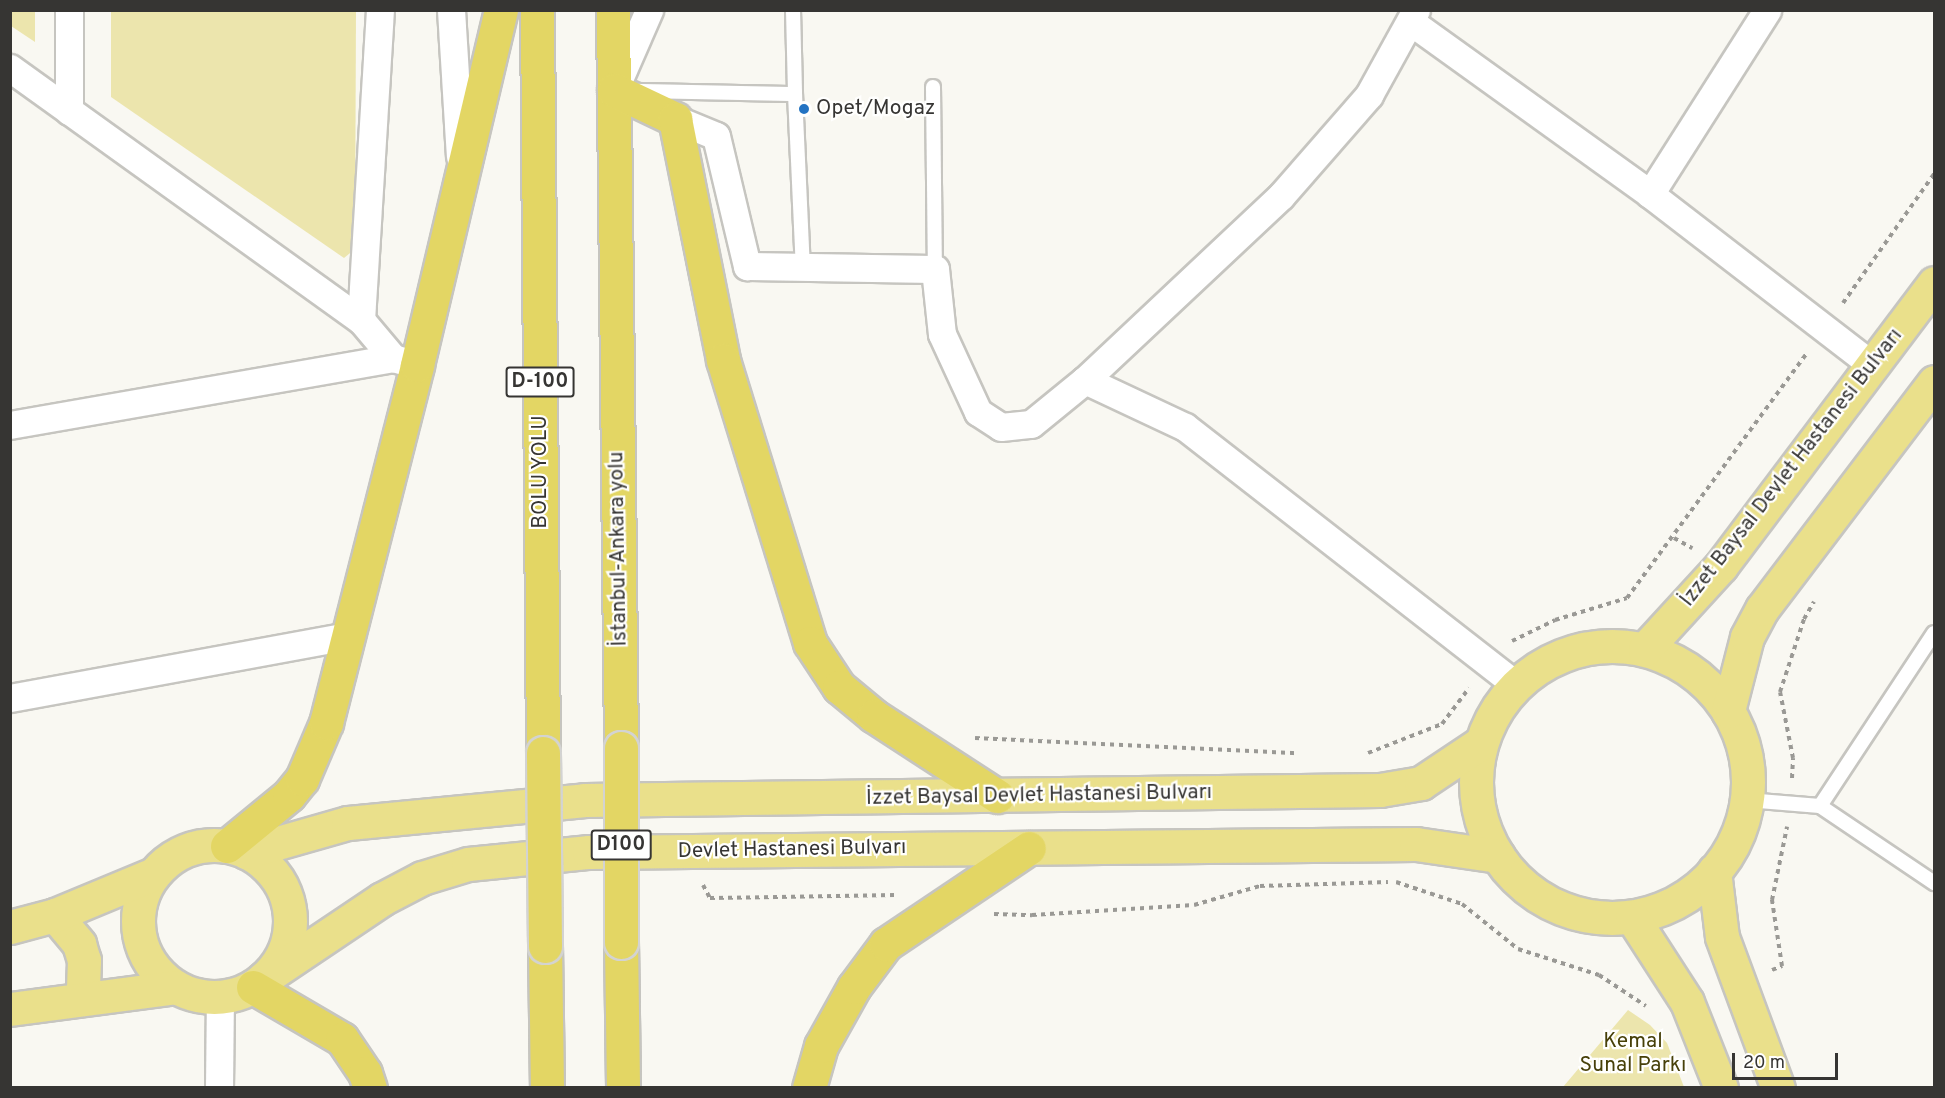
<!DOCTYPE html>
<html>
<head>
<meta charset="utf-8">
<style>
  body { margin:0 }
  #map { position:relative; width:1945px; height:1098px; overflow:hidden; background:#f9f8f2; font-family:Overpass,sans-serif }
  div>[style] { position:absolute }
  .green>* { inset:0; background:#ece5ad }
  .path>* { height:4px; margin-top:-2px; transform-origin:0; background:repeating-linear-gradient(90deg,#9a9995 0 4.5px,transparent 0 9px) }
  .roads { filter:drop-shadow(2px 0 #c6c5c0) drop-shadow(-2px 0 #c6c5c0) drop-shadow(0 2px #c6c5c0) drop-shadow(0 -2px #c6c5c0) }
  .service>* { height:14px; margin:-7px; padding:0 7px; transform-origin:7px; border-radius:7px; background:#fff }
  .minor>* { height:27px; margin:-13.5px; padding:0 13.5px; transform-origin:13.5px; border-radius:13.5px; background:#fff }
  .primary>* { height:33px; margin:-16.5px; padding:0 16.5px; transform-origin:16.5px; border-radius:16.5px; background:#eae08b }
  .primary>.ring { margin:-16.5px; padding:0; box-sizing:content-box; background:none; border:33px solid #eae08b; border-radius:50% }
  .trunk>* { height:33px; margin:-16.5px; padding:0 16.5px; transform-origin:16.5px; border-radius:16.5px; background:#e3d664 }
  .bridges { filter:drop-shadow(2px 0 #d3d3d2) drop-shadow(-2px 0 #d3d3d2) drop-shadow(0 2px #d3d3d2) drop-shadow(0 -2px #d3d3d2) }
  .trunk-bridge>* { height:33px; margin:-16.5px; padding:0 16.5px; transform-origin:16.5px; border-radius:16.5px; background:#e3d664 }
  .dots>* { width:16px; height:16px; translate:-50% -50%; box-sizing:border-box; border:3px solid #fffffe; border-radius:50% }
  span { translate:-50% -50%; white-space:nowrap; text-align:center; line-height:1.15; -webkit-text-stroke:4.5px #fffffe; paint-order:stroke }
  .shield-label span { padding:2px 4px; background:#fffffe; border:2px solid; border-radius:4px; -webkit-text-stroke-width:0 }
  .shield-label { font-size:20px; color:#363533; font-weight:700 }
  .poi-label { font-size:21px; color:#363533 }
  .left { translate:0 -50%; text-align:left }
  .street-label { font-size:21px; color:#363533 }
  .park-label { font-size:21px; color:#474009 }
  .frame { position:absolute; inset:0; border:12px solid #363533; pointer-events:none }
  .scale { position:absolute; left:1732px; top:1053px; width:106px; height:27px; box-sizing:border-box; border:3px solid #363533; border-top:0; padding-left:8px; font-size:18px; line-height:21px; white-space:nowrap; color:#363533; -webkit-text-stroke:4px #fffffe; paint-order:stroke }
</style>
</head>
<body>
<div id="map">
  <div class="green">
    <div style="clip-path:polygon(10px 11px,35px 11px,35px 42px,11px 26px)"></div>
    <div style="clip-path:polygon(111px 11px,356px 11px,355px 249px,344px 258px,111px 97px)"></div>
    <div style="clip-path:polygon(1628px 1010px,1650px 1025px,1667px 1043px,1684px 1087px,1563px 1087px)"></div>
  </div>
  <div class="path">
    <div style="left:1843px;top:303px;width:158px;rotate:-54.8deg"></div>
    <div style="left:1674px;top:538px;width:21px;rotate:29deg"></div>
    <div style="left:1512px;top:641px;width:48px;rotate:-26deg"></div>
    <div style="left:1555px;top:620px;width:75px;rotate:-17deg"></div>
    <div style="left:1627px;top:598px;width:304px;rotate:-53.7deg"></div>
    <div style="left:975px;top:738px;width:323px;rotate:2.7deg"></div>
    <div style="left:1368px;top:753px;width:79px;rotate:-21.4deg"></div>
    <div style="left:1442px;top:724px;width:45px;rotate:-53.1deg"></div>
    <div style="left:1792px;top:778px;width:20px;rotate:-87deg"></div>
    <div style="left:1793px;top:758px;width:67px;rotate:-101.1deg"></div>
    <div style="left:1780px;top:692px;width:77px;rotate:-71.8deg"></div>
    <div style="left:1804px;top:619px;width:20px;rotate:-60deg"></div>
    <div style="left:1396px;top:882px;width:70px;rotate:18.4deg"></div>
    <div style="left:1462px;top:904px;width:72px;rotate:38.8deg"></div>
    <div style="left:1518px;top:949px;width:85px;rotate:17.8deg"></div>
    <div style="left:1599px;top:975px;width:56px;rotate:33.4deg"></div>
    <div style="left:703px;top:885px;width:15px;rotate:62deg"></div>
    <div style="left:710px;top:898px;width:185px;rotate:-0.9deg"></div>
    <div style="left:994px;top:914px;width:38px;rotate:2deg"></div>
    <div style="left:1032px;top:915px;width:162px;rotate:-3.5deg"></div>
    <div style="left:1194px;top:905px;width:69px;rotate:-16.1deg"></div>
    <div style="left:1260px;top:886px;width:128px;rotate:-1.8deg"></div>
    <div style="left:1772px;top:970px;width:11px;rotate:-22deg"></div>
    <div style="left:1782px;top:966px;width:67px;rotate:-98.6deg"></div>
    <div style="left:1772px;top:900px;width:75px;rotate:-78.4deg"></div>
  </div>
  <div class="roads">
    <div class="service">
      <div style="left:793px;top:10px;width:84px;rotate:88.6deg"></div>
      <div style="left:933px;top:87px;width:182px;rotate:89.4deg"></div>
      <div style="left:637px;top:91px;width:158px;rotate:1.1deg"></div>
      <div style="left:795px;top:94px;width:174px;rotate:87.4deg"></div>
      <div style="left:1747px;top:800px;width:73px;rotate:4.7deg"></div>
      <div style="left:1820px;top:806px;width:138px;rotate:34deg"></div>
      <div style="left:1820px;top:806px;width:207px;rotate:-56.6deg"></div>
    </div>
    <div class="minor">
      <div style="left:69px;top:10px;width:101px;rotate:90deg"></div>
      <div style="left:451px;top:10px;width:146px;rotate:86.5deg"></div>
      <div style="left:1411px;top:22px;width:294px;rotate:35.7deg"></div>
      <div style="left:1650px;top:194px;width:280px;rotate:37.6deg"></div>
      <div style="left:10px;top:68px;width:432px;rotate:35.7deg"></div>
      <div style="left:361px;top:320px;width:50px;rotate:49.9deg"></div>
      <div style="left:393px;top:358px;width:25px;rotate:16deg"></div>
      <div style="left:616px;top:86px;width:83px;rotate:-66.5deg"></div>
      <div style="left:675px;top:119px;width:44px;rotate:22.5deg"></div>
      <div style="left:716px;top:136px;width:134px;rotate:76.6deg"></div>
      <div style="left:747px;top:266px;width:188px;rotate:0.9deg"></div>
      <div style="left:935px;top:269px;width:65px;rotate:83.9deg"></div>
      <div style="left:942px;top:334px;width:86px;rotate:65.2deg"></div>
      <div style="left:978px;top:412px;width:27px;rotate:33deg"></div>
      <div style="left:1001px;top:427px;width:30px;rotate:-6deg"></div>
      <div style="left:1031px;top:424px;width:70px;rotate:-39.2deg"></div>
      <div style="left:1085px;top:380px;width:269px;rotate:-43.2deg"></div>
      <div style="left:1281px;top:196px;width:134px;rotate:-48.9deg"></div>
      <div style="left:1369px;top:95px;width:97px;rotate:-61.1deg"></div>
      <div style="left:1650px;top:194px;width:218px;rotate:-57.5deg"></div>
      <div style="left:361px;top:320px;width:311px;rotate:-86.5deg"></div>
      <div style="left:1085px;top:380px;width:110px;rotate:25.2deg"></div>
      <div style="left:1185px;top:427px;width:420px;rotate:37.9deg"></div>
      <div style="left:10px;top:425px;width:389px;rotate:-9.9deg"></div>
      <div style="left:10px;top:698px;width:345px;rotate:-10.4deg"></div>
      <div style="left:219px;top:1088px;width:91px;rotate:-89.4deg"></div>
    </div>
    <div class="primary">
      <div class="ring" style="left:1476px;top:646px;width:239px;height:239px"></div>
      <div style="left:1645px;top:649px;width:113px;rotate:-47.5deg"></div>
      <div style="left:1721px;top:566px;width:354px;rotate:-53deg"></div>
      <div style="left:1728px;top:711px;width:76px;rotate:-75.6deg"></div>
      <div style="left:1747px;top:637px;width:32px;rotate:-62deg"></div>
      <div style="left:1762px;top:609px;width:285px;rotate:-52.8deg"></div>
      <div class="ring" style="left:138px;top:845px;width:119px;height:119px"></div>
      <div style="left:246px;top:852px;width:106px;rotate:-15.9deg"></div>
      <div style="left:348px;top:823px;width:238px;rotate:-5.5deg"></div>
      <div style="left:585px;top:800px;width:795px;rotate:-0.72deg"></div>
      <div style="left:1380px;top:790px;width:42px;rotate:-9.7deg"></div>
      <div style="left:1421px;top:783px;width:72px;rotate:-33.7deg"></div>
      <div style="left:1714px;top:871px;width:66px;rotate:83.1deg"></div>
      <div style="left:1722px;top:937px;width:161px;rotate:69.7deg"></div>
      <div style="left:55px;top:915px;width:38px;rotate:50deg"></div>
      <div style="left:79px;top:944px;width:17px;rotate:73deg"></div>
      <div style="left:84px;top:960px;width:37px;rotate:92deg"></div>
      <div style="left:1632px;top:917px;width:101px;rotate:57.1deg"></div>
      <div style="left:1687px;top:1002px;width:92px;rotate:68.4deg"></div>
      <div style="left:10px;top:927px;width:47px;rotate:-14.9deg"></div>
      <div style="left:55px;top:915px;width:107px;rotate:-22.5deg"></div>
      <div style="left:263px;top:979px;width:143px;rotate:-33.9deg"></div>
      <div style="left:382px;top:899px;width:45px;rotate:-27.7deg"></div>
      <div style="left:422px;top:878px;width:48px;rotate:-16.9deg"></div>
      <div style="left:468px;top:864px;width:122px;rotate:-5.7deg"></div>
      <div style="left:589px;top:852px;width:827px;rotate:-0.55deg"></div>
      <div style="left:1416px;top:844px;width:83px;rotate:8.3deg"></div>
      <div style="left:10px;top:1009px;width:167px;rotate:-7.5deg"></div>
    </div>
    <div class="trunk">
      <div style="left:537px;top:10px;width:743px;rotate:89.54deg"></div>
      <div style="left:613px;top:10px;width:738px;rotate:89.38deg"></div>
      <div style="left:614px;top:90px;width:68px;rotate:25.4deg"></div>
      <div style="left:675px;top:119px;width:246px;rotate:78.7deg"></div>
      <div style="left:723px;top:360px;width:296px;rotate:72.9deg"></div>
      <div style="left:810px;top:643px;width:53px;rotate:56.6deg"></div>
      <div style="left:839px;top:687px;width:45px;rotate:39.6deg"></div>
      <div style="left:874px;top:716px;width:147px;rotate:33deg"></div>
      <div style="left:227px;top:846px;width:80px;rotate:-39.4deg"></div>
      <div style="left:289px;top:795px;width:21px;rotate:-51deg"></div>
      <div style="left:302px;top:779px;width:61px;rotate:-66.8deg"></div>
      <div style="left:326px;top:723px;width:369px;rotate:-75.7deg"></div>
      <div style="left:417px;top:365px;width:365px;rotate:-76.7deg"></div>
      <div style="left:621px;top:942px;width:146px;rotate:89.2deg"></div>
      <div style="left:545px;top:946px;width:142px;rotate:89.2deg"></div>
      <div style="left:253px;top:987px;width:103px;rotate:30.3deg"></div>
      <div style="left:342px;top:1039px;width:41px;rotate:55.9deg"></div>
      <div style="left:365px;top:1073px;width:16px;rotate:72deg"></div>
      <div style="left:809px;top:1088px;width:44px;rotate:-74.1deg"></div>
      <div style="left:821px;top:1046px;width:68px;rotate:-60.8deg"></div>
      <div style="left:854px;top:987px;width:54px;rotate:-53.3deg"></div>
      <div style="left:886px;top:944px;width:172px;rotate:-33.9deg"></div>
    </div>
  </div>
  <div class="bridges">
    <div class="trunk-bridge">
      <div style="left:621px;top:748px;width:194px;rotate:90deg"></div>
      <div style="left:543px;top:753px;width:193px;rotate:89.4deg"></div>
    </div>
  </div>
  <div class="dots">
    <div style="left:804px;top:109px;background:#2373c2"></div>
  </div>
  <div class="shield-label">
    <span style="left:540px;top:382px">D-100</span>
    <span style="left:621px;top:845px">D100</span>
  </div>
  <div class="poi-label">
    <span class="left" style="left:816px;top:109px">Opet/Mogaz</span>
  </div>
  <div class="street-label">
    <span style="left:1792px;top:468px;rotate:-52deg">İzzet Baysal Devlet Hastanesi Bulvarı</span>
    <span style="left:541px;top:472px;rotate:-90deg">BOLU YOLU</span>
    <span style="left:619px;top:549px;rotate:-91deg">İstanbul-Ankara yolu</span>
    <span style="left:1039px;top:796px;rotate:-1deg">İzzet Baysal Devlet Hastanesi Bulvarı</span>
    <span style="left:792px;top:850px;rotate:-1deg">Devlet Hastanesi Bulvarı</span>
  </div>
  <div class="park-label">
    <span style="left:1633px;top:1054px">Kemal<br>Sunal Parkı</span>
  </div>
  <div class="frame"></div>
  <div class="scale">20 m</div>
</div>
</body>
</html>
